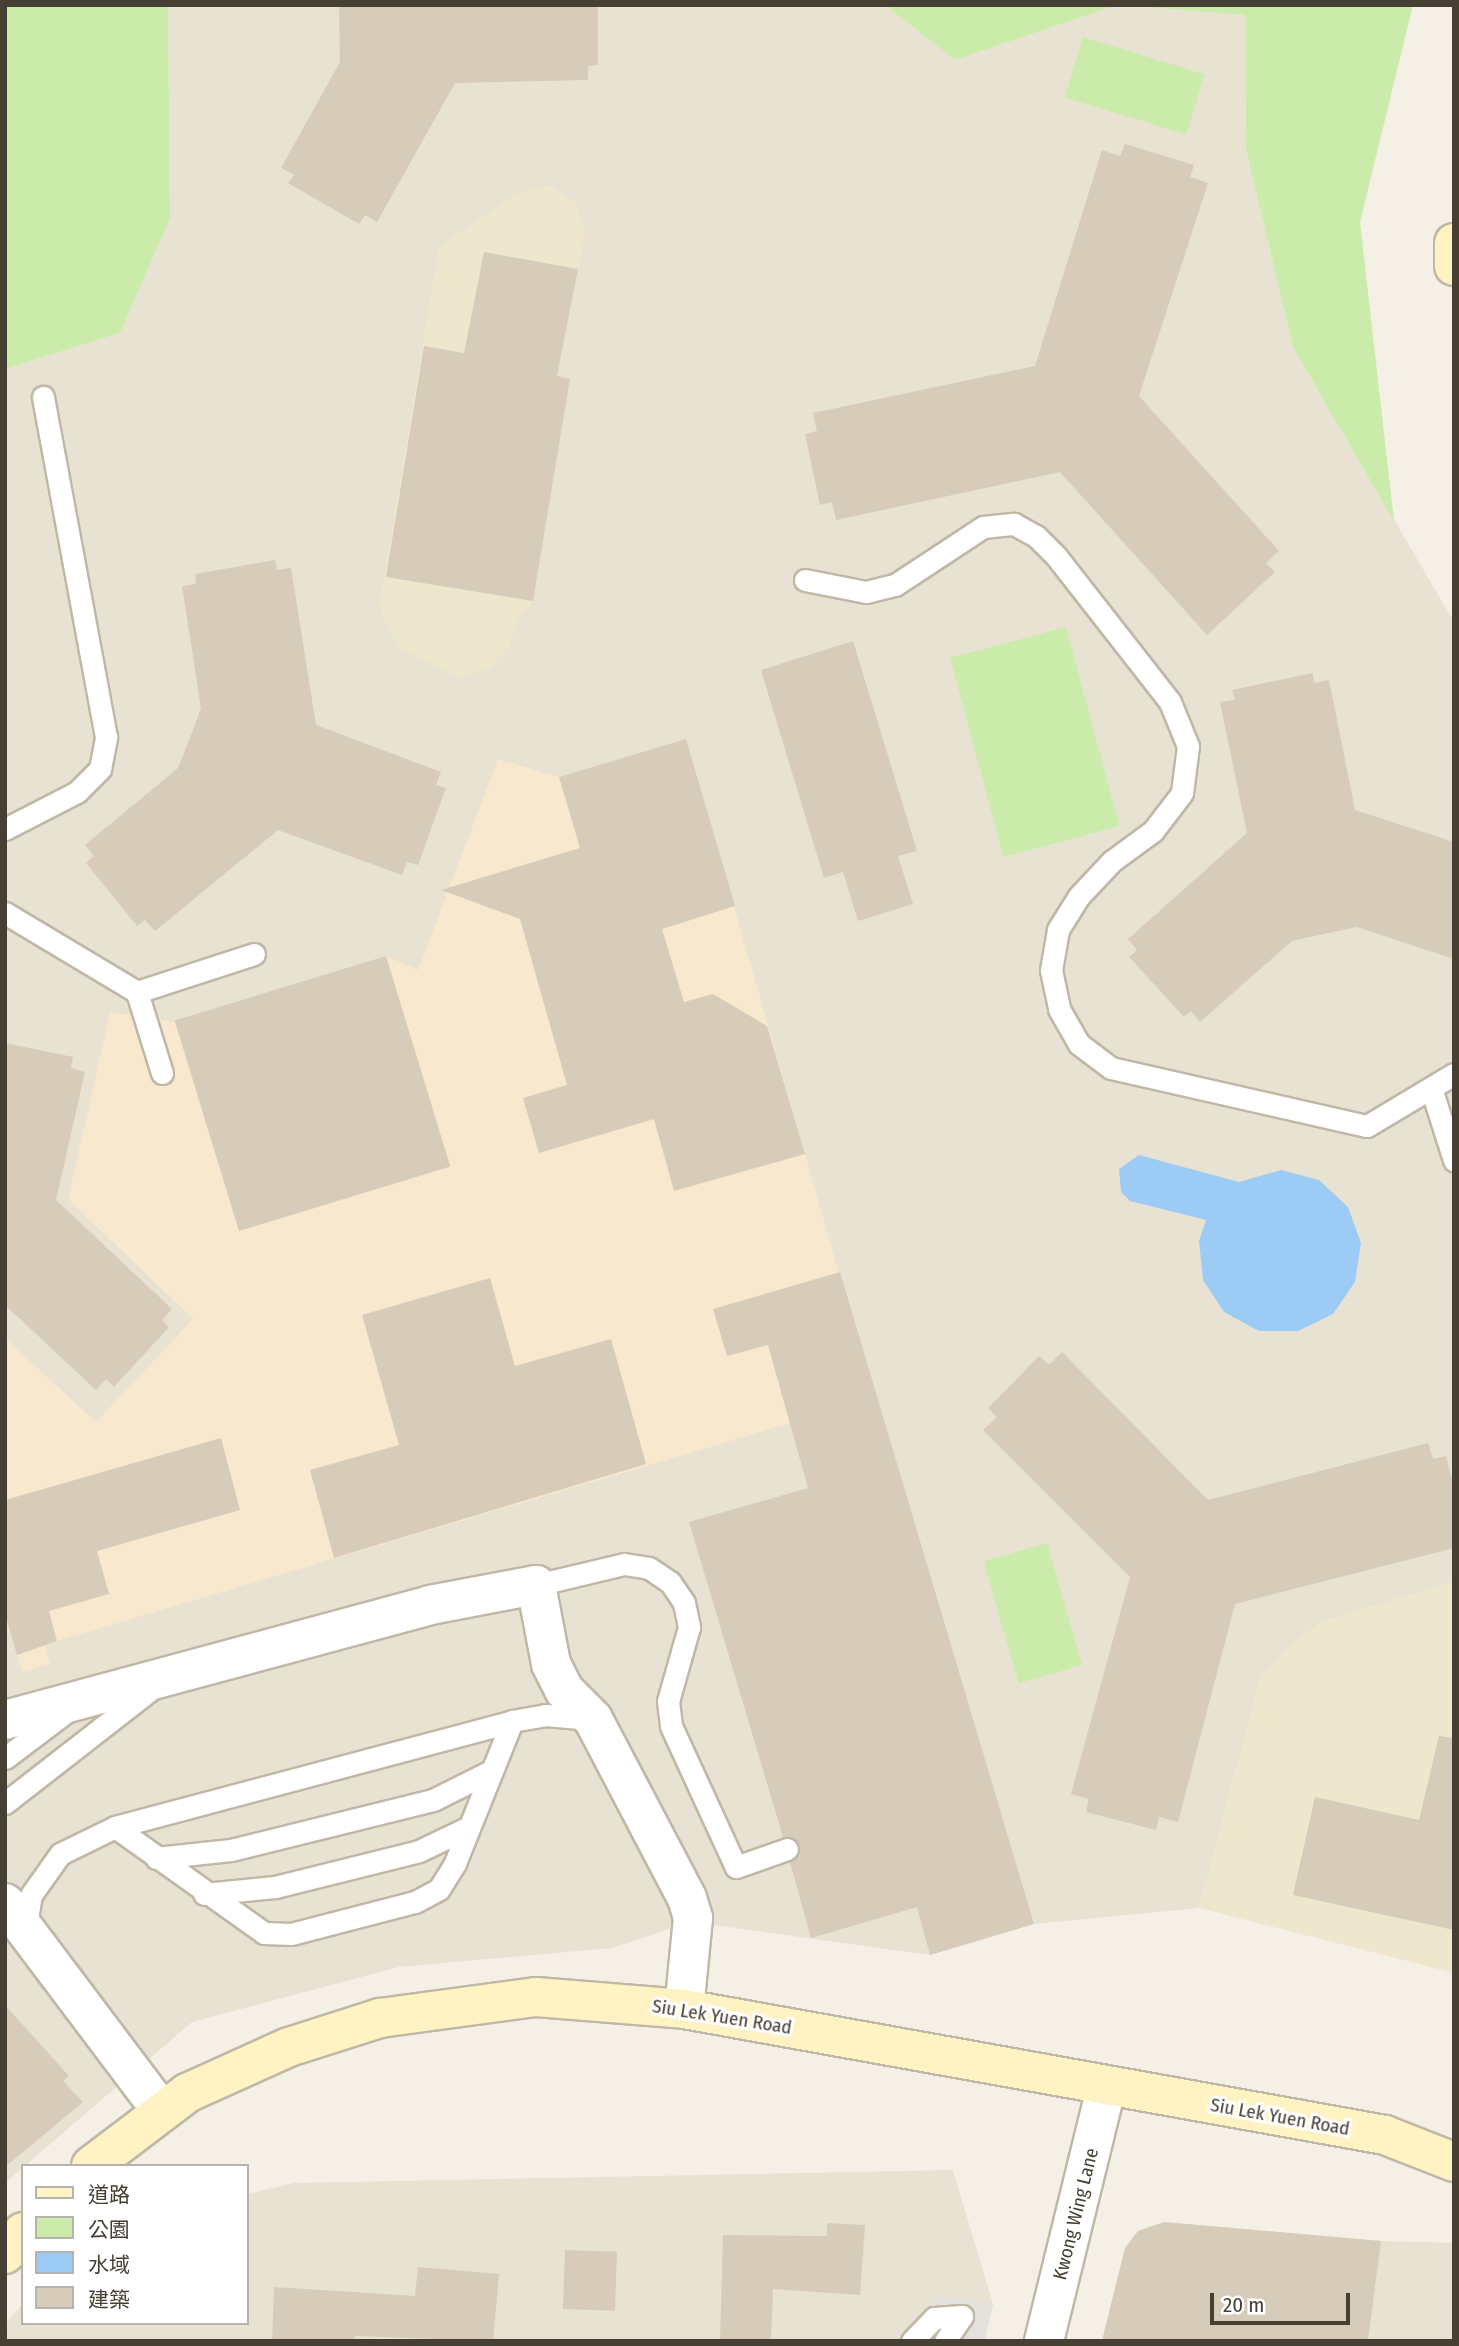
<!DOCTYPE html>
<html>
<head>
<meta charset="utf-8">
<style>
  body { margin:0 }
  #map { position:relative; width:1459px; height:2346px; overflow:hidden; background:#f4f0e5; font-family:"Fira Sans Condensed","Noto Sans TC",sans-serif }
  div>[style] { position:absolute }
  .residential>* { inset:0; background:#e8e2d2 }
  .commercial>* { inset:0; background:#f7e8ce }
  .education>* { inset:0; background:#eee6cd }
  .green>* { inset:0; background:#cbebaa; transform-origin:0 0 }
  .parking>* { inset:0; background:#e4e2dd }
  .water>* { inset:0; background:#9cccf5 }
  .building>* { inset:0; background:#d6ccb9; transform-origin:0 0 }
  .roads { filter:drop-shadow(2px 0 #c0b8a7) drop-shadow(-2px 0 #c0b8a7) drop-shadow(0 2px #c0b8a7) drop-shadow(0 -2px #c0b8a7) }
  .lane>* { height:21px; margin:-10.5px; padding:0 10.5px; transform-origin:10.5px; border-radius:10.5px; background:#fff }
  .street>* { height:38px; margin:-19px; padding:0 19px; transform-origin:19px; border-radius:19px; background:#fff }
  .secondary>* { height:38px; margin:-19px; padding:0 19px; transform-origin:19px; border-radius:19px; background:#fff3c3 }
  span { translate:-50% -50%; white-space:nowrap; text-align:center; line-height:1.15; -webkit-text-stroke:6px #fff; paint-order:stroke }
  .street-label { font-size:19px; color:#464034 }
  .frame { position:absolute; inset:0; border:7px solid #464034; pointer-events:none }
  .legend { position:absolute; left:21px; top:2164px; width:228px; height:161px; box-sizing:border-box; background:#fff; border:2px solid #b5b3ae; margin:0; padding:9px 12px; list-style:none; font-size:21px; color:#464034 }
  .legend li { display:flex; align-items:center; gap:14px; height:35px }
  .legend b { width:35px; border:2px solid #b5b3ae }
  .scale { position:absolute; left:1210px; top:2293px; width:140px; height:32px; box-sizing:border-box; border:4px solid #464034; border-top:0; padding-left:9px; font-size:21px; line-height:24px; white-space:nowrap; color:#464034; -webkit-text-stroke:5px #fff; paint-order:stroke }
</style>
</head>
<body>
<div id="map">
  <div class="residential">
    <div style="clip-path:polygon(168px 5px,885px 5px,955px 60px,1118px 5px,1245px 15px,1246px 150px,1293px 347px,1454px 622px,1454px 1582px,1323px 1621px,1287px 1648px,1260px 1680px,1199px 1908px,1034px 1924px,930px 1955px,691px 1922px,612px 1948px,399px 1967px,192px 2022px,5px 2183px,5px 369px,120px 333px,170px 217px)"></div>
    <div style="clip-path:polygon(953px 2170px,993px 2304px,985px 2341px,5px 2341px,5px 2325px,23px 2303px,23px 2323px,247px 2323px,247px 2194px,294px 2183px)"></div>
    <div style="clip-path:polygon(1164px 2222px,1381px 2241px,1454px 2243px,1454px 2341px,1102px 2341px,1125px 2248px,1138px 2231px)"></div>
  </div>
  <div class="commercial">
    <div style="clip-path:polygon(686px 739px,875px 1398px,57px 1641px,45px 1646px,50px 1664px,22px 1672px,10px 1630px,5px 1631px,5px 1338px,96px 1422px,193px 1319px,68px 1199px,110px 1012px,175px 1022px,386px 956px,418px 970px,498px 759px,559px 777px)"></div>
  </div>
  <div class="education">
    <div style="clip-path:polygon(549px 185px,576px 203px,585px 234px,557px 376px,570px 379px,533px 601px,517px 622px,510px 646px,490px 667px,462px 678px,402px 650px,386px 626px,380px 602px,439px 247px,516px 194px)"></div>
    <div style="clip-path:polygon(1454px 1582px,1454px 1973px,1199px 1908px,1260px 1680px,1287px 1648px,1323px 1621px)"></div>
  </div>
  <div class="green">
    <div style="clip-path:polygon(5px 5px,168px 5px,170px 218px,120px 333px,5px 369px)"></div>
    <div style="clip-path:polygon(885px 5px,1413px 5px,1360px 222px,1394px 521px,1293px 347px,1246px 150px,1245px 15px,1118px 5px,955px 60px)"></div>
    <div style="left:1083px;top:37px;width:127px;height:63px;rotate:17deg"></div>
    <div style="left:1066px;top:627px;width:206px;height:120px;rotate:75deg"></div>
    <div style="left:1047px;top:1543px;width:127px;height:66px;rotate:74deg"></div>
  </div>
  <div class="parking">
    <div style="clip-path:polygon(939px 2297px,993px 2304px,984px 2341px,905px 2341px)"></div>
  </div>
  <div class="water">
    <div style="clip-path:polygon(1139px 1155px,1239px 1182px,1281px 1170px,1319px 1180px,1348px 1207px,1361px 1243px,1355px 1282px,1333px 1314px,1298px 1331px,1259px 1331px,1224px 1312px,1203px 1280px,1199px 1241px,1206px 1220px,1130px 1201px,1121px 1192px,1119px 1169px)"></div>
  </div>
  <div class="building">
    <div style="clip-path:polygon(339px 5px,598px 5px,598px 65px,588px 66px,588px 80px,455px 83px,377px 222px,365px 215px,359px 224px,288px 183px,294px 175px,281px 168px,340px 62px)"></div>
    <div style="clip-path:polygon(1125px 144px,1194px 165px,1190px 177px,1208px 183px,1139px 396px,1279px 551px,1266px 563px,1275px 572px,1207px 635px,1060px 472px,836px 520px,832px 502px,820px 505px,805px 434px,817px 431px,813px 413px,1035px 366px,1102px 150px,1120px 156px)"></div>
    <div style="clip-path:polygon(484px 252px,578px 269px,557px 376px,570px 379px,533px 601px,386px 577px,424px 346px,464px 353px)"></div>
    <div style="clip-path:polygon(275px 560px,277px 570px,291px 568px,316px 725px,441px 772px,436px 785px,446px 788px,418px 865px,407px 862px,402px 875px,278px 830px,155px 931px,145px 920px,137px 926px,86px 863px,94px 856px,85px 845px,178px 768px,193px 730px,201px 708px,182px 586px,196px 584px,195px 574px)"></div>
    <div style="clip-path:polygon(853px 641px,917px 851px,898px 856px,913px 904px,858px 921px,843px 872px,824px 878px,761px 670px)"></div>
    <div style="clip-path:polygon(1313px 673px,1314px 683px,1329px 680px,1355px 810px,1454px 842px,1454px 959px,1357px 927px,1333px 932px,1292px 941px,1200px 1022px,1191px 1011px,1184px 1017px,1129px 957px,1137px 950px,1128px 939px,1247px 833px,1220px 702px,1235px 700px,1232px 690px)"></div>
    <div style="clip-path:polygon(686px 739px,735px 906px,662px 929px,684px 1002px,713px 994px,767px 1026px,805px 1154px,674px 1191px,654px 1119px,539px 1153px,523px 1098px,567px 1085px,520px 919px,441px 890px,580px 848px,559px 777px)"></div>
    <div style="left:386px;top:956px;width:220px;height:221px;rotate:73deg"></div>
    <div style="clip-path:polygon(5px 1043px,73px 1057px,71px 1068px,85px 1072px,56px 1200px,172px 1309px,162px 1320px,169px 1327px,114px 1387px,106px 1379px,96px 1390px,5px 1305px)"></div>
    <div style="clip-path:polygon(840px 1272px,1034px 1924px,930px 1955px,917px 1907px,811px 1938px,790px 1862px,797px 1857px,800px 1845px,795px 1839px,783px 1837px,689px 1522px,808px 1488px,768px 1345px,727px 1356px,713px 1309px)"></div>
    <div style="clip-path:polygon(490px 1278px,515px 1366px,611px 1339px,646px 1464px,334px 1558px,310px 1470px,399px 1445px,362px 1315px)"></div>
    <div style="clip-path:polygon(1062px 1352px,1208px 1500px,1428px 1443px,1433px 1459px,1446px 1456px,1454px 1488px,1454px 1548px,1235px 1604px,1178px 1822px,1159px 1817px,1156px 1830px,1086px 1812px,1089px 1799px,1071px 1794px,1130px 1577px,983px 1430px,997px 1417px,988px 1408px,1039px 1356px,1049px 1365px)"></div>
    <div style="clip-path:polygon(221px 1438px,240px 1510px,97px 1551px,109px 1594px,49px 1611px,57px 1641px,17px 1655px,5px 1614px,5px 1500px)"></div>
    <div style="clip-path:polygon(1439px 1736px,1454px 1738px,1454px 1930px,1293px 1895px,1315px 1797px,1419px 1820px)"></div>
    <div style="clip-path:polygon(5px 2005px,69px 2076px,63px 2081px,83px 2102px,5px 2167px)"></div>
    <div style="clip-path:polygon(1164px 2222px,1381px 2241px,1368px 2341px,1102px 2341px,1125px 2248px,1138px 2231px)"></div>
    <div style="clip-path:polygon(827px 2223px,865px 2225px,860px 2295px,773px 2289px,771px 2341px,720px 2341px,723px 2235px,827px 2236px)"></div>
    <div style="left:565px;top:2250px;width:52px;height:59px;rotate:2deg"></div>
    <div style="clip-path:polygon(418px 2267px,499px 2274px,493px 2341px,355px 2336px,355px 2341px,272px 2341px,274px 2287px,415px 2296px)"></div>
  </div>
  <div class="roads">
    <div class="lane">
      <div style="left:805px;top:580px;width:62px;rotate:11.1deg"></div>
      <div style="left:866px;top:592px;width:30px;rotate:-14deg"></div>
      <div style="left:895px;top:585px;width:105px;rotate:-33.4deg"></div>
      <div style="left:983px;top:527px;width:31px;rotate:-6deg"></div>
      <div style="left:1014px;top:524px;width:25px;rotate:29deg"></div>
      <div style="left:1036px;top:536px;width:28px;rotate:45deg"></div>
      <div style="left:1056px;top:556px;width:185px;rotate:52deg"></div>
      <div style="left:1170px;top:702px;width:48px;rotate:67.8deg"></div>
      <div style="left:1188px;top:746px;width:47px;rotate:97.3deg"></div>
      <div style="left:1182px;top:793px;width:48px;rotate:127.3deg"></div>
      <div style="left:1153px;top:831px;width:51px;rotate:143.8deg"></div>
      <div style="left:1112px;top:861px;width:48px;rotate:133.3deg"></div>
      <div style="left:1079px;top:896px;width:40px;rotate:122deg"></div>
      <div style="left:1058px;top:930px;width:41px;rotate:99.9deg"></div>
      <div style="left:1051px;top:970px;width:40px;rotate:78deg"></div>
      <div style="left:1059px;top:1009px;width:40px;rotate:60.3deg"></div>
      <div style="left:1079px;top:1044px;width:40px;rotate:37deg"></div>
      <div style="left:1111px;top:1068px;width:262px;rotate:12.8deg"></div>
      <div style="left:1367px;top:1126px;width:101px;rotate:-30.9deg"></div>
      <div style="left:5px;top:829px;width:81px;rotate:-27.2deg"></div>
      <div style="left:77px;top:792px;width:33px;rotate:-45deg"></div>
      <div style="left:100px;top:769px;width:33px;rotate:-79deg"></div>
      <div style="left:106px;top:737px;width:346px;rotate:-100.5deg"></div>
      <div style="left:5px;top:913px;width:154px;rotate:30.9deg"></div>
      <div style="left:162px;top:1073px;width:85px;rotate:-107.2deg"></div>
      <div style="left:137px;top:992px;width:123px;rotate:-18deg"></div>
      <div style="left:1431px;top:1088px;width:76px;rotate:72.3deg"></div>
      <div style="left:536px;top:1585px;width:90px;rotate:-13.4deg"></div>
      <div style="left:624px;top:1564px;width:25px;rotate:9deg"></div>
      <div style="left:649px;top:1568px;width:25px;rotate:34deg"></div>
      <div style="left:670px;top:1582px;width:25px;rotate:56deg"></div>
      <div style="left:684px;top:1603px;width:25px;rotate:78deg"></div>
      <div style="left:689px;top:1627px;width:77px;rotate:105.8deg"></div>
      <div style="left:668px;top:1701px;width:25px;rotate:83deg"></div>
      <div style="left:671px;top:1726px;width:155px;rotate:65.3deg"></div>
      <div style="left:736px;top:1867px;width:54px;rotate:-19.4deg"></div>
      <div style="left:5px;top:1758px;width:75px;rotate:-36.9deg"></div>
      <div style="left:5px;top:1803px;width:184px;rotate:-37.9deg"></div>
      <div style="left:115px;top:1827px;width:183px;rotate:35.4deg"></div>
      <div style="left:264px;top:1933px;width:27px;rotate:2deg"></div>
      <div style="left:291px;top:1934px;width:128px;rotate:-14.5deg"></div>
      <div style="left:415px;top:1902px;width:27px;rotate:-28deg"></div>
      <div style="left:439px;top:1889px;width:31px;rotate:-58deg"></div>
      <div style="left:455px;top:1863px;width:153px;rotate:-68.1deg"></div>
      <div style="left:156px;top:1858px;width:75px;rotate:-6.1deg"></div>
      <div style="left:231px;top:1850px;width:208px;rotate:-13.9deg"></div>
      <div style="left:433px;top:1800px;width:65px;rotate:-26.6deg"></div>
      <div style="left:204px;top:1894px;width:71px;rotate:-5.6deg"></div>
      <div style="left:275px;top:1887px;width:148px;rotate:-14deg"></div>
      <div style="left:419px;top:1851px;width:55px;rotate:-25.6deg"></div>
      <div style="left:25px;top:1932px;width:37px;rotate:-81deg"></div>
      <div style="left:31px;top:1895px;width:50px;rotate:-54.7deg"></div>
      <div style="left:60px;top:1854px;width:61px;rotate:-26.1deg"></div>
      <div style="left:115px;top:1827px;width:411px;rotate:-14.9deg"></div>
      <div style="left:512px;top:1721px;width:34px;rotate:-10deg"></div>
      <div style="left:545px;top:1715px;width:46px;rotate:5deg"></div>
      <div style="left:912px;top:2341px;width:32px;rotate:-46deg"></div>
      <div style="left:934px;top:2318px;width:28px;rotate:-4deg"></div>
      <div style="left:962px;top:2316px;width:30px;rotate:124deg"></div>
    </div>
    <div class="street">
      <div style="left:5px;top:1720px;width:440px;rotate:-15.1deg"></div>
      <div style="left:430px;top:1605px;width:108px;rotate:-10.7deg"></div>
      <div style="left:536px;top:1585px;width:80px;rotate:79.2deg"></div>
      <div style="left:551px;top:1664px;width:29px;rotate:63deg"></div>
      <div style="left:564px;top:1690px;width:41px;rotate:45deg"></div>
      <div style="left:593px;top:1719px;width:202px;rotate:62.3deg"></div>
      <div style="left:687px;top:1898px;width:21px;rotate:73deg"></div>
      <div style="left:693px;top:1918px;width:91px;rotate:95.6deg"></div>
      <div style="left:5px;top:1903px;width:259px;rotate:53deg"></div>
      <div style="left:1044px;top:2341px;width:260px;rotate:-76.2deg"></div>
    </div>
    <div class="secondary">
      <div style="left:1454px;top:243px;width:23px;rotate:90deg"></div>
      <div style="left:91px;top:2166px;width:121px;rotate:-37.2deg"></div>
      <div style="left:187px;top:2093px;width:112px;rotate:-24.3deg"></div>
      <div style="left:289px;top:2047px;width:96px;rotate:-17.7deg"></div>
      <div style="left:380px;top:2018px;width:157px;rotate:-7.7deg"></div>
      <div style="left:536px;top:1997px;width:148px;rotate:4.6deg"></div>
      <div style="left:684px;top:2009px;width:712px;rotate:10.19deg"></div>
      <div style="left:1385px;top:2135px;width:74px;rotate:21.4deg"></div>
      <div style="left:5px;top:2254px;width:28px;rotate:-51deg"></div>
    </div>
  </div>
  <div class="street-label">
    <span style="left:722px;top:2017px;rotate:9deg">Siu Lek Yuen Road</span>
    <span style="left:1280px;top:2117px;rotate:10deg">Siu Lek Yuen Road</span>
    <span style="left:1076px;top:2214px;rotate:-76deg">Kwong Wing Lane</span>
  </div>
  <div class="frame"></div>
  <ul class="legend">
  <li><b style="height:9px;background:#fff3c3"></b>道路</li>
  <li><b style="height:19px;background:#cbebaa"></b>公園</li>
  <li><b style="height:19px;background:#9cccf5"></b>水域</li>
  <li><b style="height:19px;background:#d6ccb9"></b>建築</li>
  </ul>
  <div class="scale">20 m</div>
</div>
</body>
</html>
